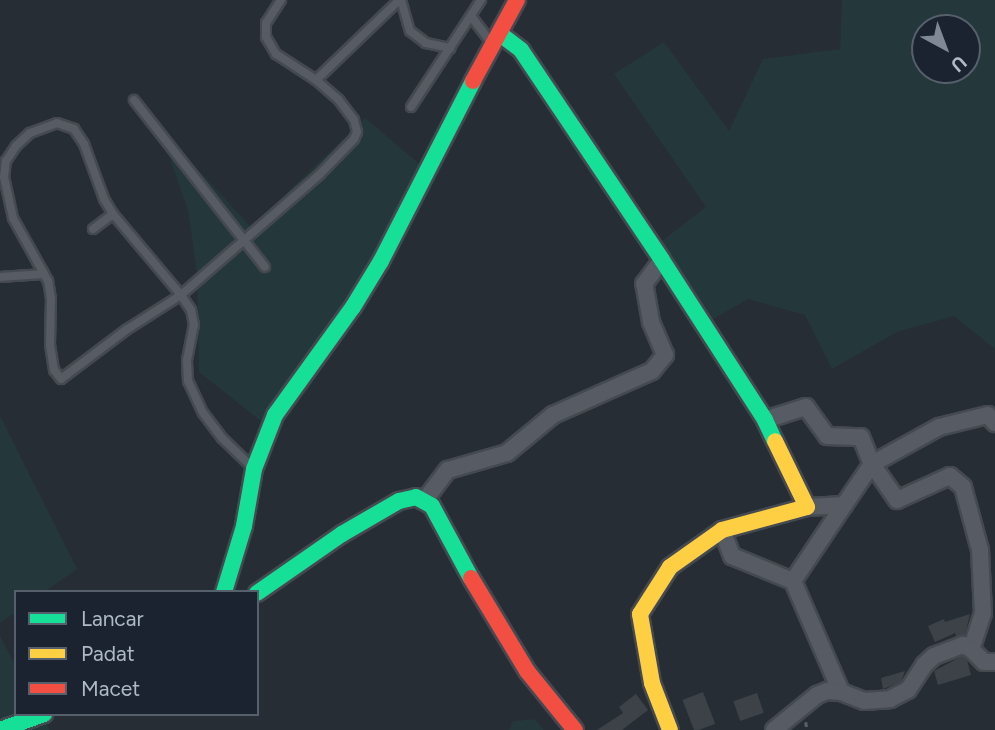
<!DOCTYPE html>
<html>
<head>
<meta charset="utf-8">
<style>
  body { margin:0 }
  #map { position:relative; width:995px; height:730px; overflow:hidden; background:#272d35; font-family:Figtree,sans-serif }
  div>[style] { position:absolute }
  .green>* { inset:0; background:#24373b }
  .building>* { inset:0; background:#3c4248; transform-origin:0 0 }
  .path>* { height:2.5px; margin-top:-1.25px; transform-origin:0; background:repeating-linear-gradient(90deg,#595f66 0 5px,transparent 0 10px) }
  .roads { filter:drop-shadow(2px 0 #454950) drop-shadow(-2px 0 #454950) drop-shadow(0 2px #454950) drop-shadow(0 -2px #454950) }
  .lane>* { height:8px; margin:-4px; padding:0 4px; transform-origin:4px; border-radius:4px; background:#575b63 }
  .street>* { height:16px; margin:-8px; padding:0 8px; transform-origin:8px; border-radius:8px; background:#575b63 }
  .fast>* { height:16px; margin:-8px; padding:0 8px; transform-origin:8px; border-radius:8px; background:#16e098 }
  .slow>* { height:16px; margin:-8px; padding:0 8px; transform-origin:8px; border-radius:8px; background:#ffcf43 }
  .jam>* { height:16px; margin:-8px; padding:0 8px; transform-origin:8px; border-radius:8px; background:#f24e42 }
  span { translate:-50% -50%; white-space:nowrap; text-align:center; line-height:1.15; -webkit-text-stroke:6px #1a232f; paint-order:stroke }
  .legend { position:absolute; left:14px; top:590px; width:245px; height:126px; box-sizing:border-box; background:#1a232f; border:2px solid #565f6c; margin:0; padding:9px 12px; list-style:none; font-size:21px; color:#b0b9c7 }
  .legend li { display:flex; align-items:center; gap:14px; height:35px }
  .legend b { width:35px; border:2px solid #565f6c }
  .north { position:absolute; left:911px; top:14px; width:70px; height:70px; box-sizing:border-box; background:#1a232f; border:2px solid #565f6c; border-radius:50%; rotate:139deg; font-size:19px; font-weight:700; line-height:28px; text-align:center; color:#b0b9c7 }
  .north::after { content:''; display:block; margin:auto; width:24px; height:32px; background:#808894; clip-path:polygon(50% 0,100% 100%,50% 72%,0 100%) }
</style>
</head>
<body>
<div id="map">
  <div class="green">
    <div style="clip-path:polygon(evenodd,842px 0,995px 0,995px 349px,954px 316px,897px 332px,832px 369px,805px 315px,748px 299px,713px 319px,662px 241px,706px 207px,614px 74px,664px 42px,729px 131px,763px 59px,840px 49px,842px 0,925px 28px,967px 28px,967px 70px,925px 70px,925px 28px)"></div>
    <div style="clip-path:polygon(365px 118px,424px 168px,358px 305px,267px 426px,199px 372px,197px 272px,188px 210px,159px 127px,251px 227px)"></div>
    <div style="clip-path:polygon(0 416px,77px 569px,44px 592px,16px 592px,16px 612px,0 623px)"></div>
    <div style="clip-path:polygon(0 636px,16px 666px,16px 714px,41px 714px,50px 730px,0 730px)"></div>
    <div style="clip-path:polygon(535px 719px,544px 730px,509px 730px,513px 721px)"></div>
  </div>
  <div class="building">
    <div style="clip-path:polygon(970px 614px,965px 635px,956px 636px,955px 633px,935px 642px,928px 626px,944px 619px,945px 622px)"></div>
    <div style="clip-path:polygon(962px 656px,967px 660px,971px 675px,938px 685px,934px 671px)"></div>
    <div style="clip-path:polygon(905px 671px,901px 682px,883px 689px,881px 678px)"></div>
    <div style="left:703px;top:692px;width:34px;height:22px;rotate:69deg"></div>
    <div style="left:757px;top:693px;width:21px;height:25px;rotate:71deg"></div>
    <div style="clip-path:polygon(636px 694px,648px 710px,622px 730px,597px 730px,623px 713px,619px 707px)"></div>
  </div>
  <div class="path">
    <div style="left:806px;top:722px;width:8px;rotate:83deg"></div>
  </div>
  <div class="roads">
    <div class="lane">
      <div style="left:281px;top:0;width:27px;rotate:123deg"></div>
      <div style="left:266px;top:23px;width:14px;rotate:90deg"></div>
      <div style="left:266px;top:37px;width:20px;rotate:60deg"></div>
      <div style="left:276px;top:54px;width:48px;rotate:33deg"></div>
      <div style="left:401px;top:0;width:32px;rotate:74deg"></div>
      <div style="left:410px;top:31px;width:20px;rotate:37deg"></div>
      <div style="left:426px;top:43px;width:25px;rotate:12deg"></div>
      <div style="left:471px;top:16px;width:35px;rotate:53deg"></div>
      <div style="left:134px;top:100px;width:212px;rotate:51.9deg"></div>
      <div style="left:411px;top:107px;width:128px;rotate:-56.8deg"></div>
      <div style="left:57px;top:123px;width:18px;rotate:19deg"></div>
      <div style="left:74px;top:129px;width:18px;rotate:56deg"></div>
      <div style="left:84px;top:144px;width:59px;rotate:70deg"></div>
      <div style="left:104px;top:199px;width:17px;rotate:59deg"></div>
      <div style="left:113px;top:214px;width:106px;rotate:50deg"></div>
      <div style="left:181px;top:295px;width:65px;rotate:147.5deg"></div>
      <div style="left:126px;top:330px;width:81px;rotate:143deg"></div>
      <div style="left:61px;top:379px;width:11px;rotate:-128deg"></div>
      <div style="left:54px;top:370px;width:25px;rotate:-99deg"></div>
      <div style="left:50px;top:345px;width:46px;rotate:-88.8deg"></div>
      <div style="left:51px;top:299px;width:18px;rotate:-99deg"></div>
      <div style="left:48px;top:281px;width:72px;rotate:-119.1deg"></div>
      <div style="left:13px;top:218px;width:42px;rotate:-102.4deg"></div>
      <div style="left:4px;top:177px;width:16px;rotate:-83deg"></div>
      <div style="left:6px;top:161px;width:18px;rotate:-56deg"></div>
      <div style="left:16px;top:146px;width:19px;rotate:-43deg"></div>
      <div style="left:30px;top:133px;width:29px;rotate:-20deg"></div>
      <div style="left:93px;top:229px;width:25px;rotate:-37deg"></div>
      <div style="left:0;top:277px;width:44px;rotate:-3.9deg"></div>
      <div style="left:253px;top:468px;width:43px;rotate:-135.9deg"></div>
      <div style="left:222px;top:438px;width:31px;rotate:-127deg"></div>
      <div style="left:203px;top:413px;width:35px;rotate:-115deg"></div>
      <div style="left:188px;top:381px;width:21px;rotate:-93deg"></div>
      <div style="left:187px;top:360px;width:36px;rotate:-79deg"></div>
      <div style="left:194px;top:325px;width:15px;rotate:-101deg"></div>
      <div style="left:191px;top:310px;width:18px;rotate:-124deg"></div>
      <div style="left:181px;top:295px;width:184px;rotate:-41deg"></div>
      <div style="left:320px;top:174px;width:49px;rotate:-45.8deg"></div>
      <div style="left:354px;top:139px;width:8px;rotate:-67deg"></div>
      <div style="left:357px;top:132px;width:12px;rotate:-104deg"></div>
      <div style="left:354px;top:120px;width:25px;rotate:-127deg"></div>
      <div style="left:339px;top:100px;width:30px;rotate:-139deg"></div>
      <div style="left:316px;top:80px;width:115px;rotate:-43.9deg"></div>
    </div>
    <div class="street">
      <div style="left:765px;top:420px;width:43px;rotate:-17.6deg"></div>
      <div style="left:806px;top:407px;width:36px;rotate:54deg"></div>
      <div style="left:827px;top:436px;width:34px;rotate:2deg"></div>
      <div style="left:861px;top:437px;width:29px;rotate:68deg"></div>
      <div style="left:872px;top:464px;width:44px;rotate:55.2deg"></div>
      <div style="left:897px;top:500px;width:58px;rotate:-24.4deg"></div>
      <div style="left:950px;top:476px;width:17px;rotate:40deg"></div>
      <div style="left:963px;top:487px;width:65px;rotate:74.9deg"></div>
      <div style="left:980px;top:550px;width:63px;rotate:87.3deg"></div>
      <div style="left:983px;top:613px;width:38px;rotate:108deg"></div>
      <div style="left:425px;top:500px;width:38px;rotate:-53deg"></div>
      <div style="left:448px;top:470px;width:61px;rotate:-16.1deg"></div>
      <div style="left:507px;top:453px;width:60px;rotate:-39.6deg"></div>
      <div style="left:553px;top:415px;width:108px;rotate:-24deg"></div>
      <div style="left:652px;top:371px;width:21px;rotate:-51deg"></div>
      <div style="left:665px;top:355px;width:36px;rotate:-113deg"></div>
      <div style="left:651px;top:322px;width:39px;rotate:-100deg"></div>
      <div style="left:644px;top:284px;width:30px;rotate:-53deg"></div>
      <div style="left:807px;top:507px;width:37px;rotate:-3deg"></div>
      <div style="left:844px;top:505px;width:50px;rotate:-55.7deg"></div>
      <div style="left:872px;top:464px;width:77px;rotate:-28.9deg"></div>
      <div style="left:939px;top:427px;width:50px;rotate:-13.8deg"></div>
      <div style="left:988px;top:415px;width:11px;rotate:49deg"></div>
      <div style="left:722px;top:530px;width:28px;rotate:69deg"></div>
      <div style="left:732px;top:556px;width:66px;rotate:22.3deg"></div>
      <div style="left:793px;top:581px;width:121px;rotate:66.6deg"></div>
      <div style="left:793px;top:581px;width:92px;rotate:-56.1deg"></div>
      <div style="left:774px;top:730px;width:55px;rotate:-39.1deg"></div>
      <div style="left:817px;top:695px;width:11px;rotate:-22deg"></div>
      <div style="left:827px;top:691px;width:14px;rotate:4deg"></div>
      <div style="left:841px;top:692px;width:25px;rotate:21deg"></div>
      <div style="left:864px;top:701px;width:26px;rotate:-4deg"></div>
      <div style="left:890px;top:699px;width:20px;rotate:-27deg"></div>
      <div style="left:908px;top:690px;width:30px;rotate:-57deg"></div>
      <div style="left:924px;top:665px;width:13px;rotate:-42deg"></div>
      <div style="left:934px;top:656px;width:31px;rotate:-21deg"></div>
      <div style="left:963px;top:645px;width:9px;rotate:27deg"></div>
      <div style="left:971px;top:649px;width:18px;rotate:45deg"></div>
      <div style="left:984px;top:662px;width:11px"></div>
    </div>
    <div class="fast">
      <div style="left:500px;top:34px;width:26px;rotate:37deg"></div>
      <div style="left:521px;top:50px;width:253px;rotate:56.1deg"></div>
      <div style="left:662px;top:260px;width:190px;rotate:57.2deg"></div>
      <div style="left:765px;top:420px;width:23px;rotate:65deg"></div>
      <div style="left:224px;top:592px;width:69px;rotate:-73.1deg"></div>
      <div style="left:244px;top:526px;width:58px;rotate:-80deg"></div>
      <div style="left:254px;top:469px;width:58px;rotate:-68.7deg"></div>
      <div style="left:275px;top:415px;width:133px;rotate:-54.2deg"></div>
      <div style="left:353px;top:307px;width:54px;rotate:-58.7deg"></div>
      <div style="left:381px;top:261px;width:202px;rotate:-62.9deg"></div>
      <div style="left:257px;top:593px;width:103px;rotate:-34.8deg"></div>
      <div style="left:342px;top:534px;width:66px;rotate:-30.1deg"></div>
      <div style="left:399px;top:501px;width:17px;rotate:-13deg"></div>
      <div style="left:416px;top:497px;width:18px;rotate:29deg"></div>
      <div style="left:432px;top:506px;width:82px;rotate:61.6deg"></div>
      <div style="left:0;top:730px;width:47px;rotate:-20deg"></div>
    </div>
    <div class="slow">
      <div style="left:670px;top:730px;width:50px;rotate:-111deg"></div>
      <div style="left:652px;top:683px;width:70px;rotate:-99.9deg"></div>
      <div style="left:640px;top:614px;width:56px;rotate:-57.4deg"></div>
      <div style="left:670px;top:567px;width:64px;rotate:-35.4deg"></div>
      <div style="left:722px;top:530px;width:88px;rotate:-15.1deg"></div>
      <div style="left:807px;top:507px;width:73px;rotate:-115.9deg"></div>
    </div>
    <div class="jam">
      <div style="left:473px;top:81px;width:92px;rotate:-61.5deg"></div>
      <div style="left:471px;top:578px;width:109px;rotate:58.9deg"></div>
      <div style="left:527px;top:671px;width:76px;rotate:50.9deg"></div>
    </div>
  </div>
  <ul class="legend">
  <li><b style="height:9px;background:#16e098"></b>Lancar</li>
  <li><b style="height:9px;background:#ffcf43"></b>Padat</li>
  <li><b style="height:9px;background:#f24e42"></b>Macet</li>
  </ul>
  <div class="north">U</div>
</div>
</body>
</html>
